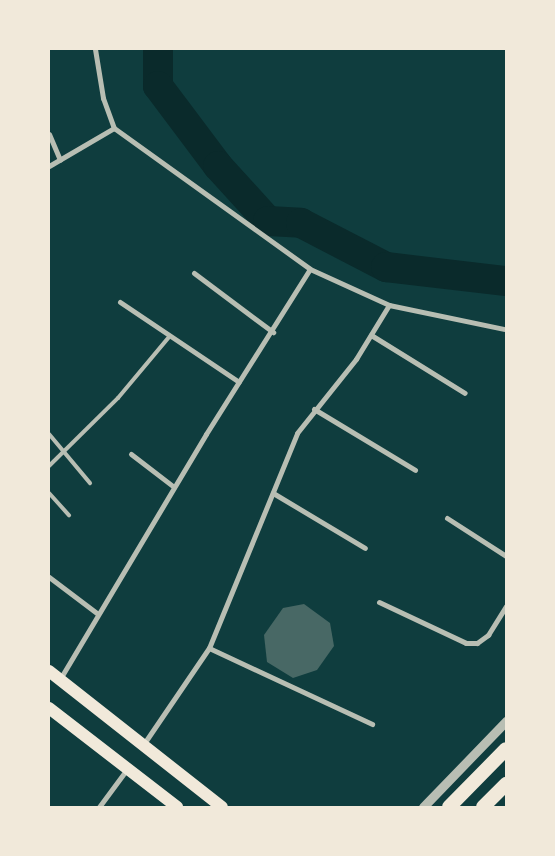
<!DOCTYPE html>
<html>
<head>
<meta charset="utf-8">
<style>
  body { margin:0 }
  #map { position:relative; width:555px; height:856px; overflow:hidden; background:#0f3d3e; font-family:Inter,sans-serif }
  div>[style] { position:absolute }
  .river>* { height:30px; margin:-15px; padding:0 15px; transform-origin:15px; border-radius:15px; background:#0a2a2b }
  .building>* { inset:0; background:#486865 }
  .service>* { height:4px; margin:-2px; padding:0 2px; transform-origin:2px; border-radius:2px; background:#b8beb3 }
  .minor>* { height:5px; margin:-2.5px; padding:0 2.5px; transform-origin:2.5px; border-radius:2.5px; background:#b8beb3 }
  .tertiary>* { height:9px; margin:-4.5px; padding:0 4.5px; transform-origin:4.5px; border-radius:4.5px; background:#b8beb3 }
  .primary>* { height:12px; margin:-6px; padding:0 6px; transform-origin:6px; border-radius:6px; background:#f1e9da }
  .trunk>* { height:14px; margin:-7px; padding:0 7px; transform-origin:7px; border-radius:7px; background:#f1e9da }
  span { translate:-50% -50%; white-space:nowrap; text-align:center; line-height:1.15; -webkit-text-stroke:4px #f1e9da; paint-order:stroke }
  .frame { position:absolute; inset:0; border:50px solid #f1e9da; pointer-events:none }
</style>
</head>
<body>
<div id="map">
  <div class="river">
    <div style="left:158px;top:49px;width:37px;rotate:90deg"></div>
    <div style="left:158px;top:86px;width:100px;rotate:53.1deg"></div>
    <div style="left:218px;top:166px;width:74px;rotate:47.7deg"></div>
    <div style="left:268px;top:221px;width:33px;rotate:3deg"></div>
    <div style="left:301px;top:223px;width:96px;rotate:27.4deg"></div>
    <div style="left:386px;top:267px;width:121px;rotate:6.7deg"></div>
  </div>
  <div class="building">
    <div style="clip-path:polygon(304px 604px,330px 623px,334px 646px,317px 670px,293px 678px,267px 662px,264px 635px,283px 608px)"></div>
  </div>
  <div class="service">
    <div style="left:49px;top:434px;width:64px;rotate:50.1deg"></div>
    <div style="left:49px;top:466px;width:97px;rotate:-44.6deg"></div>
    <div style="left:118px;top:398px;width:80px;rotate:-50.1deg"></div>
    <div style="left:49px;top:493px;width:30px;rotate:48deg"></div>
  </div>
  <div class="minor">
    <div style="left:95px;top:49px;width:50px;rotate:80.7deg"></div>
    <div style="left:103px;top:98px;width:32px;rotate:70deg"></div>
    <div style="left:114px;top:128px;width:241px;rotate:35.7deg"></div>
    <div style="left:310px;top:269px;width:87px;rotate:24.5deg"></div>
    <div style="left:389px;top:305px;width:117px;rotate:11.8deg"></div>
    <div style="left:49px;top:134px;width:28px;rotate:67deg"></div>
    <div style="left:49px;top:166px;width:75px;rotate:-30.3deg"></div>
    <div style="left:194px;top:273px;width:99px;rotate:36.8deg"></div>
    <div style="left:120px;top:302px;width:143px;rotate:33.9deg"></div>
    <div style="left:371px;top:335px;width:110px;rotate:31.7deg"></div>
    <div style="left:314px;top:409px;width:118px;rotate:31.1deg"></div>
    <div style="left:131px;top:454px;width:54px;rotate:37.5deg"></div>
    <div style="left:273px;top:493px;width:107px;rotate:30.9deg"></div>
    <div style="left:447px;top:518px;width:70px;rotate:32.8deg"></div>
    <div style="left:49px;top:577px;width:61px;rotate:37.1deg"></div>
    <div style="left:379px;top:602px;width:96px;rotate:25.2deg"></div>
    <div style="left:466px;top:643px;width:11px"></div>
    <div style="left:477px;top:643px;width:14px;rotate:-36deg"></div>
    <div style="left:488px;top:635px;width:34px;rotate:-58deg"></div>
    <div style="left:209px;top:648px;width:180px;rotate:25deg"></div>
    <div style="left:60px;top:679px;width:285px;rotate:-59.2deg"></div>
    <div style="left:206px;top:434px;width:195px;rotate:-57.8deg"></div>
    <div style="left:143px;top:745px;width:117px;rotate:-55.8deg"></div>
    <div style="left:209px;top:648px;width:232px;rotate:-67.7deg"></div>
    <div style="left:297px;top:433px;width:95px;rotate:-51.4deg"></div>
    <div style="left:356px;top:359px;width:63px;rotate:-58.6deg"></div>
    <div style="left:99px;top:807px;width:47px;rotate:-53.6deg"></div>
  </div>
  <div class="tertiary">
    <div style="left:423px;top:807px;width:120px;rotate:-46deg"></div>
  </div>
  <div class="primary">
    <div style="left:49px;top:671px;width:220px;rotate:38.2deg"></div>
    <div style="left:49px;top:708px;width:162px;rotate:37.7deg"></div>
  </div>
  <div class="trunk">
    <div style="left:449px;top:807px;width:81px;rotate:-45.5deg"></div>
    <div style="left:483px;top:807px;width:33px;rotate:-45deg"></div>
  </div>
  <div class="frame"></div>
</div>
</body>
</html>
